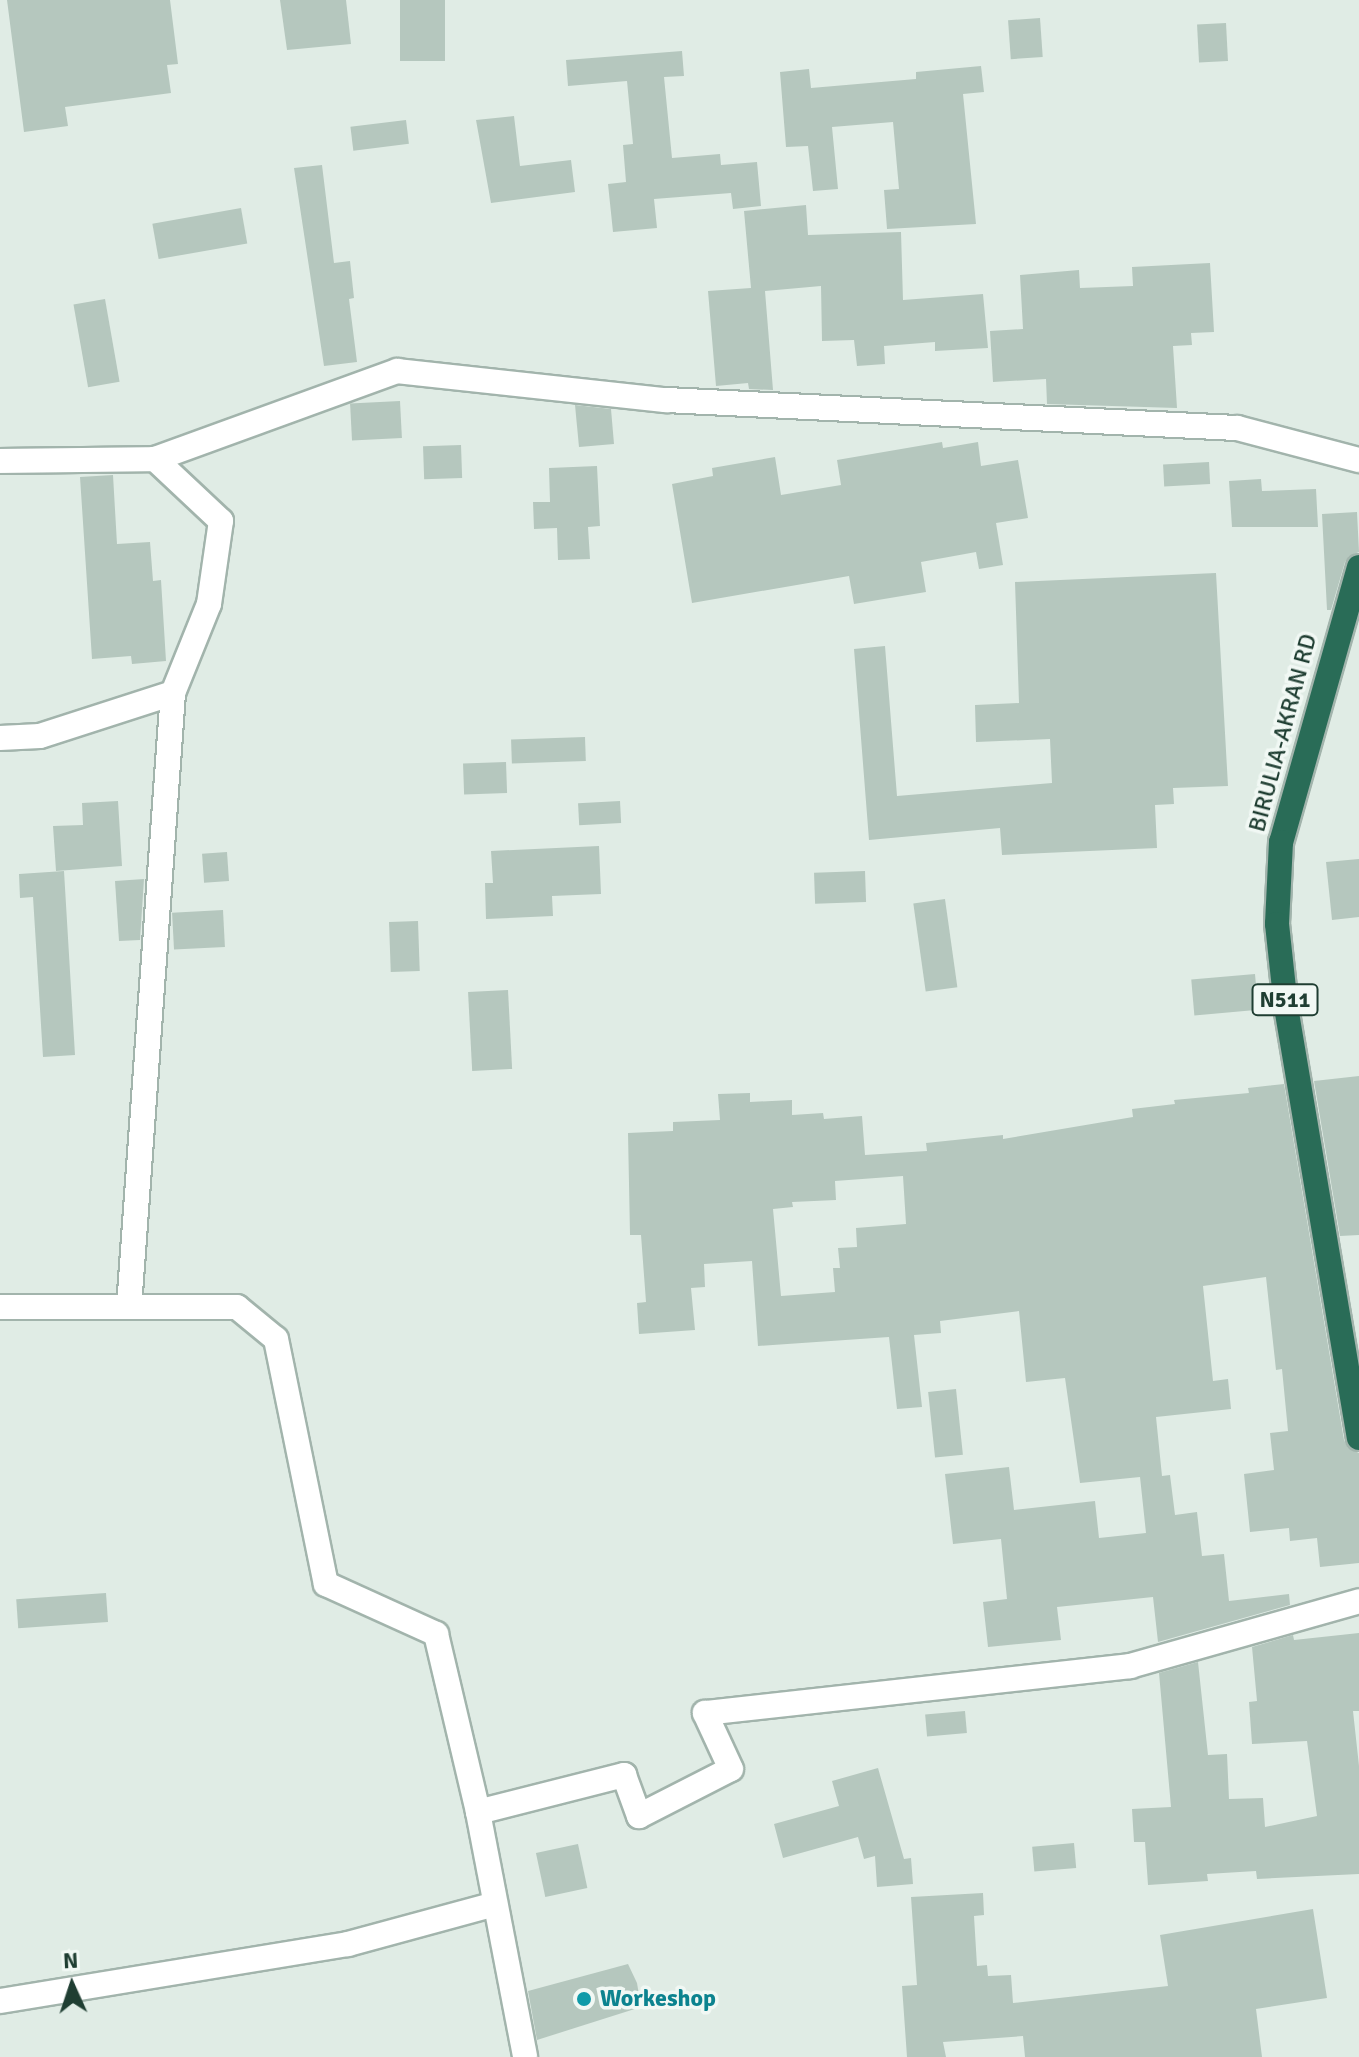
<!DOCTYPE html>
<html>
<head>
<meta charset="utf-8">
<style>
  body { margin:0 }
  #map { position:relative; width:1359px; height:2057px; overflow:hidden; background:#e0ece5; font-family:Signika,sans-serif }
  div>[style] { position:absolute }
  .building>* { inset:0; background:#b5c7be; transform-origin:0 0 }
  .roads { filter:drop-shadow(2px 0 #a2b4ac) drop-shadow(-2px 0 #a2b4ac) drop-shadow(0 2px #a2b4ac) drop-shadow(0 -2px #a2b4ac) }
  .street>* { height:24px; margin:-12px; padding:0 12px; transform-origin:12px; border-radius:12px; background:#fff }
  .highway>* { height:24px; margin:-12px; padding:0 12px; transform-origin:12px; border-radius:12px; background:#296c57 }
  .dots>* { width:22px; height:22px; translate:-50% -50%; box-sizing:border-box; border:4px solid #f1f8f4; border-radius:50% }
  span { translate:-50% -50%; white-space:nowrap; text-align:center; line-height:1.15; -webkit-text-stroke:7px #f1f8f4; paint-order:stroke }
  .shield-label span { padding:2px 6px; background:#f1f8f4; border:2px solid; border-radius:6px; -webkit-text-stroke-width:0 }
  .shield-label { font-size:22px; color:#1f3e32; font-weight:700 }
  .street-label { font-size:24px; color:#1f3e32 }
  .culture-label { font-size:24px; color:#0d838f; font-weight:700 }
  .left { translate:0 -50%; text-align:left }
  .north { position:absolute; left:32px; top:1945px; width:80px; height:80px; -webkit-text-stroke:6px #f1f8f4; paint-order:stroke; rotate:357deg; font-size:22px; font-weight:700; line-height:32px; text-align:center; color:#1f3e32 }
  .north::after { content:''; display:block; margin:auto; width:28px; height:36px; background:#1f3e32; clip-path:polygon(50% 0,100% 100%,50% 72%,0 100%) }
</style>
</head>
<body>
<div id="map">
  <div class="building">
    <div style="clip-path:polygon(7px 0,170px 0,178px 64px,167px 65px,171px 93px,65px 107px,68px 126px,24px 132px)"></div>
    <div style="clip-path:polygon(280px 0,346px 0,351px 44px,287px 50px)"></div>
    <div style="left:400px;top:0;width:45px;height:61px"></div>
    <div style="left:1040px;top:18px;width:39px;height:32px;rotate:86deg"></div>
    <div style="left:1226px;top:23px;width:38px;height:29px;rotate:87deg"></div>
    <div style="clip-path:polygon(682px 51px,684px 76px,664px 77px,672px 158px,720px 154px,721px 165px,757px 162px,761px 206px,733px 209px,731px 193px,654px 199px,657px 228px,613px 232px,608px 184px,626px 182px,623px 145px,633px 144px,627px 81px,568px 86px,566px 60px)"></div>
    <div style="clip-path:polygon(981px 66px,984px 92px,963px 94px,976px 224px,887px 229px,884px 190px,899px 189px,893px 122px,832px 127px,838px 189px,813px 191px,808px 146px,786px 147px,780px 72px,809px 69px,811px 88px,916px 79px,916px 72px)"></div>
    <div style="clip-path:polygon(514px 116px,520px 166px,571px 160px,575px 192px,491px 203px,476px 120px)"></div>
    <div style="left:406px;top:120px;width:24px;height:56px;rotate:83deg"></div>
    <div style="clip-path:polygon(322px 165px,334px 263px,350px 261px,354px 298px,349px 299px,357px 362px,324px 366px,294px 168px)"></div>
    <div style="clip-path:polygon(806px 205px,808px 235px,901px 232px,903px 300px,983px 294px,988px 348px,935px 351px,935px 342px,884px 346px,885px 364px,857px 366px,854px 340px,822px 341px,821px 286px,765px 291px,773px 390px,749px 389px,748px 383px,716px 386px,708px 291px,751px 288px,744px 211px)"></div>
    <div style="left:241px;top:208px;width:36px;height:90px;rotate:80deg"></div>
    <div style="clip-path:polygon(1210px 263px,1214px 332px,1191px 333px,1192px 345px,1173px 346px,1177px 408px,1047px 404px,1046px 379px,993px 382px,990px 331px,1023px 329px,1020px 275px,1079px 270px,1080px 288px,1133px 286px,1132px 267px)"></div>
    <div style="left:105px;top:299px;width:84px;height:32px;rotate:80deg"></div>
    <div style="left:400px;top:401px;width:37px;height:50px;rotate:87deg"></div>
    <div style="clip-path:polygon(575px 405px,611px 409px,614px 444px,579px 447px)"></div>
    <div style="clip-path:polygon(942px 442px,943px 448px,978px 442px,981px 466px,1018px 460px,1028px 518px,996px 523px,1003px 565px,979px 569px,976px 552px,921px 562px,926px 592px,854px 604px,849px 576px,692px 603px,672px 484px,713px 476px,712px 468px,775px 457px,781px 495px,841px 485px,837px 460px)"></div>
    <div style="left:461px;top:445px;width:33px;height:38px;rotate:88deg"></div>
    <div style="left:1209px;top:462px;width:22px;height:46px;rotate:87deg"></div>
    <div style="clip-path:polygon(597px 466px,600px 526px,588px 527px,590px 559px,558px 560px,557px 528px,534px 529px,533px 502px,550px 502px,549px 468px)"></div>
    <div style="clip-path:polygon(113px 475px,117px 544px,150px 542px,153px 581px,161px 580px,166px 661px,132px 664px,131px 656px,92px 659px,80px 477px)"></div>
    <div style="clip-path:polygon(1261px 479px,1262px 491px,1316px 489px,1318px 527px,1232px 527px,1229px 481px)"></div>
    <div style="clip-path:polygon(1357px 512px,1359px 552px,1349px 556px,1345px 562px,1331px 610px,1327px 610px,1322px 514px)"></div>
    <div style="clip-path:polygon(1216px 573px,1228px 786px,1173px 788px,1174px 804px,1155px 805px,1157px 848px,1002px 855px,1000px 828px,869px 840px,854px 649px,885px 646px,897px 796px,1052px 783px,1050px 739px,976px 742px,975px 705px,1019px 703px,1015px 582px)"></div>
    <div style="left:585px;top:737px;width:24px;height:74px;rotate:88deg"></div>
    <div style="left:506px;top:762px;width:31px;height:43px;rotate:88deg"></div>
    <div style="clip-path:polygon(118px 801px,122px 866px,56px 871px,53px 826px,83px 825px,82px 803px)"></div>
    <div style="left:620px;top:801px;width:22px;height:42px;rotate:87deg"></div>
    <div style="clip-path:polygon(599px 846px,601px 894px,552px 896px,553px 916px,486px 919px,485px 883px,493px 883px,491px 851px)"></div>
    <div style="left:227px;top:852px;width:29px;height:25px;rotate:86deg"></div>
    <div style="clip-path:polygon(1359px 859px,1359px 917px,1332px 920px,1326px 862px)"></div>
    <div style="clip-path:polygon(64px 871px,75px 1055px,43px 1057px,33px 897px,20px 898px,19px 874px)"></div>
    <div style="left:865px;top:871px;width:31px;height:51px;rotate:88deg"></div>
    <div style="clip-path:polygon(144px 879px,140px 940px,119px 941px,115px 881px)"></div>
    <div style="left:945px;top:899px;width:89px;height:32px;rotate:82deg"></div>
    <div style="left:223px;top:910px;width:37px;height:51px;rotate:87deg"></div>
    <div style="left:418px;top:921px;width:50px;height:29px;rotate:88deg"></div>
    <div style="left:1255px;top:974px;width:36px;height:64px;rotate:85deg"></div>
    <div style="left:508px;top:990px;width:79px;height:40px;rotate:87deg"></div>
    <div style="clip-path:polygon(1359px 1076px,1359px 1235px,1340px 1236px,1314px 1081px)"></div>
    <div style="clip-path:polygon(evenodd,1284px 1084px,1344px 1440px,1348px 1448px,1359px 1453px,1359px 1563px,1320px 1567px,1317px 1538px,1290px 1541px,1289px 1528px,1250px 1532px,1244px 1474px,1274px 1470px,1270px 1433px,1288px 1431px,1282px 1369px,1276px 1370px,1266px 1277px,1203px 1286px,1213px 1381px,1228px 1379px,1231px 1409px,1156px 1417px,1162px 1476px,1170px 1475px,1175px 1515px,1197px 1512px,1202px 1556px,1224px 1554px,1229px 1601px,1289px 1594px,1290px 1605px,1158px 1642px,1153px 1597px,1057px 1607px,1061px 1640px,988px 1647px,983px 1602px,1007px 1599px,1001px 1539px,953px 1544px,945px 1474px,1009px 1467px,1014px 1510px,1095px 1501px,1099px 1538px,1146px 1533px,1140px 1477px,1080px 1483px,1065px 1378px,1026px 1382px,1019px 1311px,940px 1321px,941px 1333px,914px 1335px,922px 1407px,897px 1409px,889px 1337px,758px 1346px,752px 1261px,704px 1264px,705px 1287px,691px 1288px,695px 1330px,639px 1334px,637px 1303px,646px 1302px,641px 1235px,630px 1235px,628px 1133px,673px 1131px,673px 1122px,720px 1120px,718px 1094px,750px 1093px,750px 1102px,792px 1100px,792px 1115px,823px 1113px,824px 1119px,862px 1116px,865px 1155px,927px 1151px,926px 1143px,1003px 1135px,1003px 1139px,1133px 1117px,1132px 1109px,1175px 1104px,1174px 1100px,1249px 1093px,1248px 1088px,1284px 1084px,903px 1176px,906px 1224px,856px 1228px,857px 1247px,838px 1248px,840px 1268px,833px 1268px,835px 1292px,781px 1296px,773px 1209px,793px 1207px,792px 1202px,836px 1200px,835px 1181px,903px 1176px)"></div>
    <div style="left:956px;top:1389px;width:66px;height:28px;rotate:84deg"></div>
    <div style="left:106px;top:1593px;width:29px;height:90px;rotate:86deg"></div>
    <div style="clip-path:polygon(1359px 1633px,1359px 1711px,1353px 1711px,1359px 1766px,1359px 1874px,1257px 1879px,1256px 1871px,1207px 1874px,1208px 1881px,1148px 1885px,1145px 1842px,1134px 1842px,1132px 1809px,1171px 1807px,1159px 1673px,1198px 1662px,1208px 1755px,1227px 1754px,1229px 1799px,1263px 1798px,1265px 1827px,1317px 1816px,1307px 1741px,1252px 1744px,1249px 1702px,1257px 1701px,1252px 1647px,1293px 1635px,1294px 1640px)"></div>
    <div style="left:965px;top:1711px;width:22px;height:40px;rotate:85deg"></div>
    <div style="clip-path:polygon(878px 1768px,904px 1859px,911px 1858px,913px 1884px,877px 1887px,875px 1856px,864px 1859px,858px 1837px,783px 1858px,774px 1824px,839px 1806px,832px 1781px)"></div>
    <div style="left:1074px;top:1843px;width:25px;height:42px;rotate:85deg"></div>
    <div style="left:578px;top:1844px;width:45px;height:43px;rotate:78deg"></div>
    <div style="clip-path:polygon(983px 1893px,984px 1915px,974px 1916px,977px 1966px,987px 1965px,988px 1976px,1011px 1975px,1013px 2003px,1168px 1986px,1160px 1935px,1313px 1909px,1327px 1998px,1256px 2009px,1262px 2057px,1025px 2057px,1023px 2036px,943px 2042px,946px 2057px,907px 2057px,902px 1986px,917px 1985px,911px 1897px)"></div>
    <div style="clip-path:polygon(628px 1964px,637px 1983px,641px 2007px,537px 2040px,528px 1991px)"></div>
  </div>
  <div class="roads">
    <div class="street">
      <div style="left:0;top:461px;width:155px;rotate:-0.7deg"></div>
      <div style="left:155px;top:459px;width:258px;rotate:-20deg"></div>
      <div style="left:397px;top:371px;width:271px;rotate:6.2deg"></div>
      <div style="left:666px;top:400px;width:572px;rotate:2.81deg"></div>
      <div style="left:1237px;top:428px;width:126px;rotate:14.7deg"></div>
      <div style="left:0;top:738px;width:40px;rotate:-2.9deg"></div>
      <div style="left:40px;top:736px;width:140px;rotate:-17.9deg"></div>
      <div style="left:173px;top:693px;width:96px;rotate:-68deg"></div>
      <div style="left:209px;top:604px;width:84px;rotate:-81.8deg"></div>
      <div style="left:221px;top:521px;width:91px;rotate:-136.8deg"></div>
      <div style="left:0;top:1307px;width:237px"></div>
      <div style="left:237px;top:1307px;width:50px;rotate:39.4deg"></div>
      <div style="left:276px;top:1339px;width:250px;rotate:78.5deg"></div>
      <div style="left:326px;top:1584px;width:121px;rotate:24.4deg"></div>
      <div style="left:436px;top:1634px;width:183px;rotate:76.7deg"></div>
      <div style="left:478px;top:1812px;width:249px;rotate:79.1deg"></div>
      <div style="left:129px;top:1307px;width:616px;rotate:-85.9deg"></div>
      <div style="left:478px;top:1812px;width:151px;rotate:-14.2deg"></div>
      <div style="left:624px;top:1775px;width:44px;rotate:69.9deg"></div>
      <div style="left:639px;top:1816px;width:103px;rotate:-27.1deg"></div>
      <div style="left:731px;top:1769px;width:62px;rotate:-114.9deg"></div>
      <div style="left:705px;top:1713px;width:428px;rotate:-6.3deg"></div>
      <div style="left:1130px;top:1666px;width:238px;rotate:-15.8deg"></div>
      <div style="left:0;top:2001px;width:353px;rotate:-9.3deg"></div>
      <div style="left:348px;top:1944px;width:152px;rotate:-15.2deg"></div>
    </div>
    <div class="highway">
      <div style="left:1359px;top:567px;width:286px;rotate:105.8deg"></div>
      <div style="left:1281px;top:842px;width:82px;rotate:92.8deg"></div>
      <div style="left:1277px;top:924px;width:83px;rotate:83.8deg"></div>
      <div style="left:1286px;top:1007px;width:437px;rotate:80.4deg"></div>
    </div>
  </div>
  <div class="dots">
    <div style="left:584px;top:1999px;background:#0f9aa8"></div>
  </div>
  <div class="shield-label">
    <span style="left:1285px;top:1000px">N511</span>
  </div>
  <div class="street-label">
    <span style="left:1283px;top:733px;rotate:-75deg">BIRULIA-AKRAN RD</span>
  </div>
  <div class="culture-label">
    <span class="left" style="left:600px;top:1999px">Workeshop</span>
  </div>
  <div class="north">N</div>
</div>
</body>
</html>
